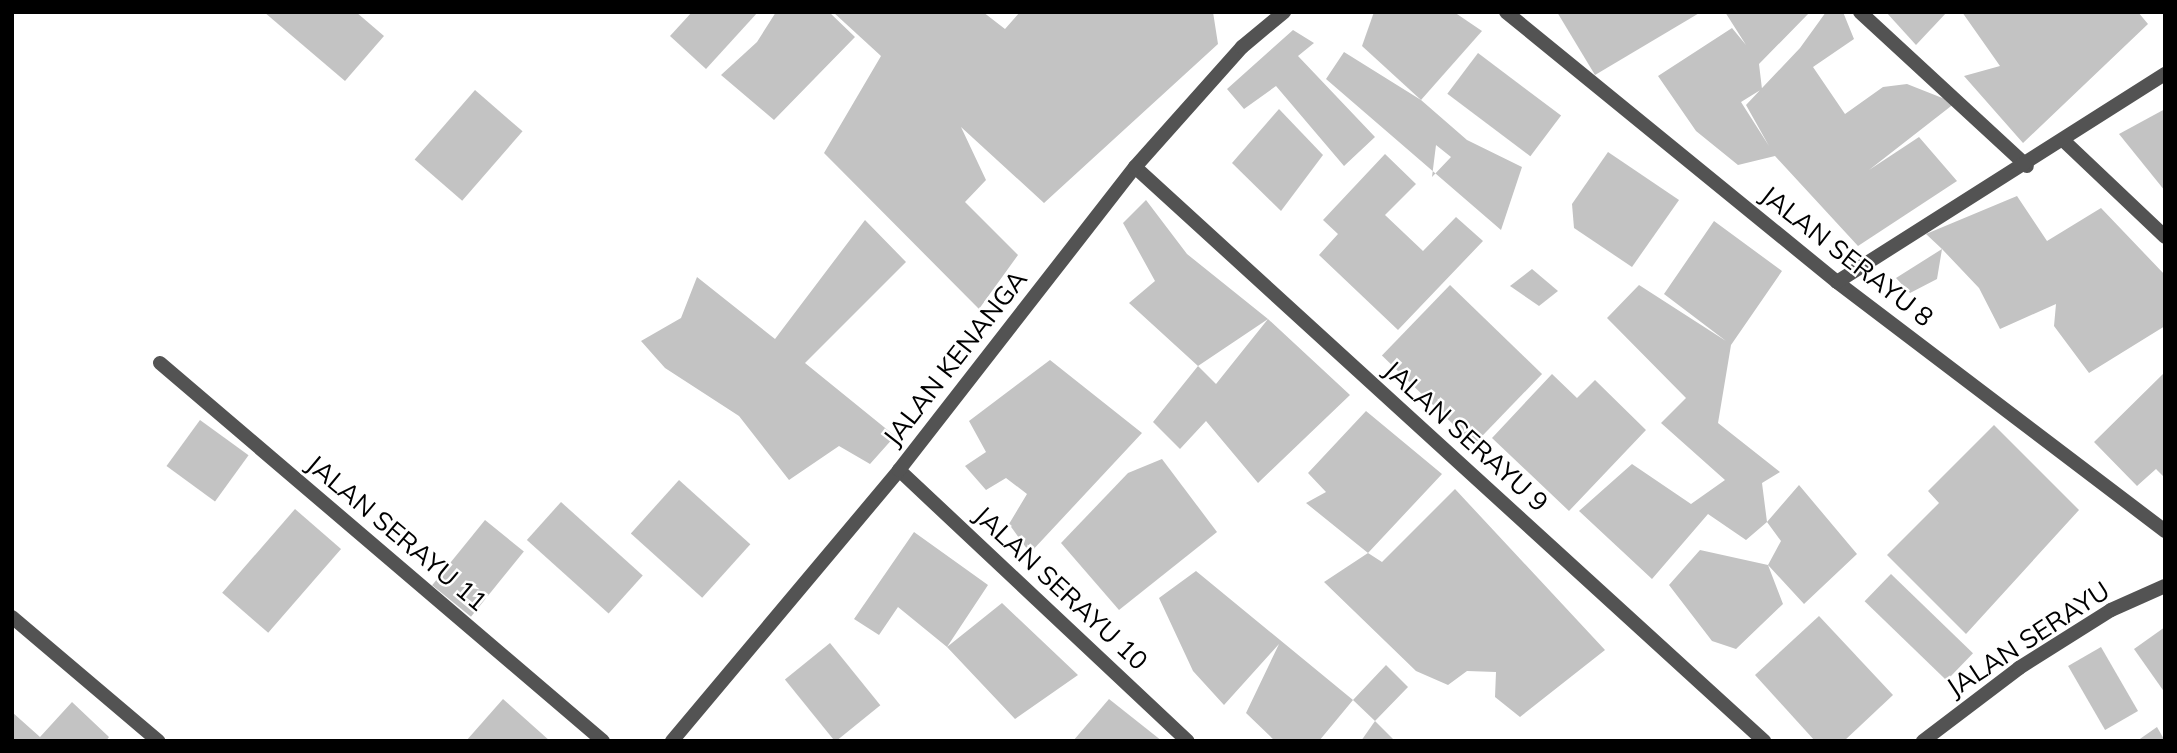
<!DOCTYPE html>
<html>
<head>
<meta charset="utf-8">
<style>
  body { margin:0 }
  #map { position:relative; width:2177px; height:753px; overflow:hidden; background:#fff; font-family:Mulish,sans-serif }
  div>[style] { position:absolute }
  .building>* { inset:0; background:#c3c3c3; transform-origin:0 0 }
  .street>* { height:14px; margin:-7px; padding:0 7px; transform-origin:7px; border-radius:7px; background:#535353 }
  span { translate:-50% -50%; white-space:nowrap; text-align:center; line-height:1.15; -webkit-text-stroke:5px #fff; paint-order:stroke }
  .street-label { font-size:26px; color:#000 }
  .frame { position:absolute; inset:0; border:14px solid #000; pointer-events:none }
</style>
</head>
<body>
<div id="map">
  <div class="building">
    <div style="clip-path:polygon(264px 12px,356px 12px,384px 36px,345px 81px)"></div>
    <div style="clip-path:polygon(692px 12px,758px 12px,706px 69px,670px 36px)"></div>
    <div style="clip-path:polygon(776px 12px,829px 12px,855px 37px,774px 120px,721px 75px,757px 42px)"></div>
    <div style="clip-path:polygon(833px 12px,983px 12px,1005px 29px,1020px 12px,1213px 12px,1218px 44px,1044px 203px,961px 127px,986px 180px,965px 202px,1018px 255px,979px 309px,824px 153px,881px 56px)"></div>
    <div style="clip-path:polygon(1374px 12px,1454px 12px,1482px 31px,1421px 100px,1362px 46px)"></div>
    <div style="clip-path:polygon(1557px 12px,1701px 12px,1595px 75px)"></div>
    <div style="clip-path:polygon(1725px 12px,1810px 12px,1759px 64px,1762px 89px,1741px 102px,1769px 146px,1746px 105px,1800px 48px,1826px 12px,1843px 12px,1854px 39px,1813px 67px,1845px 114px,1883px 87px,1907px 84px,1955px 103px,1869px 170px,1919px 137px,1957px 181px,1858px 246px,1775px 156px,1738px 165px,1696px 131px,1658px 76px,1732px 28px,1746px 45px)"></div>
    <div style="clip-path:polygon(1886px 12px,1947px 12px,1916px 45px)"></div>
    <div style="clip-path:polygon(1962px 12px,2138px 12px,2148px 24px,2023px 143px,1964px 76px,2000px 66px)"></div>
    <div style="clip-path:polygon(1293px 30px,1314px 43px,1298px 56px,1375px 137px,1344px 166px,1276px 86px,1244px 109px,1227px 89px)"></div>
    <div style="clip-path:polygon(evenodd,1344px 52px,1421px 100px,1467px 140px,1522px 167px,1501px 230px,1326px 79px,1344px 52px,1436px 145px,1451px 157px,1432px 177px,1436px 145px)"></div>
    <div style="left:1478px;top:53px;width:104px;height:51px;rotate:37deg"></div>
    <div style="left:475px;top:90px;width:63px;height:92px;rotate:41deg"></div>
    <div style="clip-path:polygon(1279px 109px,1323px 155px,1281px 211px,1232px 163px)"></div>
    <div style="clip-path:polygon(2165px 109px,2165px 191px,2119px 134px)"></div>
    <div style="clip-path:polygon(1608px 152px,1679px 200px,1632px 267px,1574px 228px,1572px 204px)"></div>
    <div style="clip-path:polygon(1385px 154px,1416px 184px,1385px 215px,1423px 251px,1456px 217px,1483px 241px,1398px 330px,1319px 255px,1338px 234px,1323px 220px)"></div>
    <div style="clip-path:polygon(2017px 196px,2047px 241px,2101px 208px,2165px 275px,2165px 326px,2089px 373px,2054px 326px,2056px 304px,2000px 329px,1979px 288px,1942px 249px,1937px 279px,1910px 293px,1896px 278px,1942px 249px,1926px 234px)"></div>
    <div style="clip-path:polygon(1146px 200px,1187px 254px,1268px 319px,1350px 395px,1258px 483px,1206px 421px,1180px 449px,1153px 422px,1198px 366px,1216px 384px,1268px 319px,1198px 366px,1129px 303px,1155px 281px,1123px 223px)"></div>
    <div style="clip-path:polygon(865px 220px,906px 262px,805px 363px,895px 436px,870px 464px,839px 446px,789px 480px,739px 416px,665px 368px,641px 341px,681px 318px,697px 277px,775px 339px)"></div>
    <div style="clip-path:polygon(1714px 221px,1782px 271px,1731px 345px,1718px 423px,1780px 472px,1762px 483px,1767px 522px,1746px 540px,1708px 514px,1652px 579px,1579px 511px,1632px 464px,1691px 504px,1725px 480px,1661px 423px,1686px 398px,1607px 318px,1639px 285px,1726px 341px,1664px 294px)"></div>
    <div style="clip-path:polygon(1532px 269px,1558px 291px,1539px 306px,1510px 286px)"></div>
    <div style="left:1450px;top:285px;width:128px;height:98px;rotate:44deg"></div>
    <div style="clip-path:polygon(1050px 360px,1142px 433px,1030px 553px,1009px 524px,1027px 494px,1006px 478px,986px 490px,965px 466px,986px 452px,969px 421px)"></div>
    <div style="clip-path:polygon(2165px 372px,2165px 478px,2156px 469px,2137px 486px,2094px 442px)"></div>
    <div style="clip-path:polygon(1552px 374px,1577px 398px,1595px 380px,1646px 430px,1569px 511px,1492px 438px)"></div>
    <div style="clip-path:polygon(1366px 411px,1442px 474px,1368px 553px,1382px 562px,1455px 489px,1605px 650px,1520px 717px,1495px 697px,1496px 672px,1467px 671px,1448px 685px,1416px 671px,1324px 582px,1368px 553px,1306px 503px,1326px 492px,1308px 473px)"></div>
    <div style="left:200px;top:420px;width:60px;height:57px;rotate:36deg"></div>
    <div style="clip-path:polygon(1994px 425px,2079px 510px,1966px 634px,1887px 555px,1939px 503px,1928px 491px)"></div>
    <div style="clip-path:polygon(1162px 459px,1217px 532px,1119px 610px,1061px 543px,1128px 473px)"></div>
    <div style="left:679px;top:480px;width:96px;height:72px;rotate:42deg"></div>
    <div style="clip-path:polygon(1799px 485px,1857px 554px,1804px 604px,1768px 565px,1783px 604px,1736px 649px,1712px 641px,1669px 585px,1700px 550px,1768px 565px,1781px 541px,1767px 522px)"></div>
    <div style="left:561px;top:502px;width:110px;height:51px;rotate:42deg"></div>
    <div style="left:295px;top:509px;width:61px;height:111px;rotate:41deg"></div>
    <div style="left:485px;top:520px;width:50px;height:84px;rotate:39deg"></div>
    <div style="clip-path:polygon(914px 532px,988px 585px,947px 647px,1002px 603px,1078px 675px,1015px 719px,947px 647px,898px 607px,879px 635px,854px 619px)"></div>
    <div style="clip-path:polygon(1196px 571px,1353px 700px,1386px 665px,1408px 687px,1375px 721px,1353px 700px,1319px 741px,1275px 741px,1246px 713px,1279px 644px,1224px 705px,1193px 671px,1159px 598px)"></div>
    <div style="left:1891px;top:574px;width:114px;height:38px;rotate:44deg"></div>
    <div style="clip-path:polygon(1819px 616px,1893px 695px,1844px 741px,1815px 741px,1755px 675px)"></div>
    <div style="clip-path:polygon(2165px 627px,2165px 693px,2134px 649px)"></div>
    <div style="left:830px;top:643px;width:80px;height:58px;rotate:51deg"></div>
    <div style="left:2101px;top:647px;width:74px;height:38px;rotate:60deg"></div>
    <div style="clip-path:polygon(503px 699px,550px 741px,466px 741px)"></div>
    <div style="clip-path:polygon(1109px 699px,1162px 741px,1073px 741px)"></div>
    <div style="clip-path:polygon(72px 702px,109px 737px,106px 741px,12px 741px,12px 712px,40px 737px)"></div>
    <div style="clip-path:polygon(1375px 721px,1395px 741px,1361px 741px)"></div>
    <div style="clip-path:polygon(2157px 727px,2165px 741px,2137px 741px)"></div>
  </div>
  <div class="street">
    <div style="left:1506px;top:12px;width:427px;rotate:39.2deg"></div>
    <div style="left:1837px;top:282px;width:412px;rotate:37.2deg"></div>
    <div style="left:1860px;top:12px;width:227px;rotate:42.7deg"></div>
    <div style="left:2064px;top:141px;width:139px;rotate:43.5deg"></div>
    <div style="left:1135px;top:167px;width:852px;rotate:42.38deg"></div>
    <div style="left:1837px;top:282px;width:388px;rotate:-32.4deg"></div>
    <div style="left:160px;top:363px;width:582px;rotate:40.47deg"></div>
    <div style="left:899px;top:470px;width:396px;rotate:43.2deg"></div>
    <div style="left:12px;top:617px;width:192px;rotate:40.3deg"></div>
    <div style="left:672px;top:741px;width:354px;rotate:-50deg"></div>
    <div style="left:899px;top:470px;width:384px;rotate:-52.1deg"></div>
    <div style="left:1135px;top:167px;width:161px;rotate:-48.3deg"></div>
    <div style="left:1242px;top:47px;width:55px;rotate:-39.8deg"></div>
    <div style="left:1923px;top:741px;width:121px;rotate:-37.2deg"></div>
    <div style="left:2019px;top:668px;width:109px;rotate:-32.2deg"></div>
    <div style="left:2111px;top:610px;width:59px;rotate:-24deg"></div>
  </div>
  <div class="street-label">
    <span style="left:1847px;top:256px;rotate:38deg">JALAN SERAYU 8</span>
    <span style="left:955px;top:358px;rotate:-52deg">JALAN KENANGA</span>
    <span style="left:1466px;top:436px;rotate:42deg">JALAN SERAYU 9</span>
    <span style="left:397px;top:533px;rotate:40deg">JALAN SERAYU 11</span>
    <span style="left:1061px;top:588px;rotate:43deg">JALAN SERAYU 10</span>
    <span style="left:2028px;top:639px;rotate:-33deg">JALAN SERAYU</span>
  </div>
  <div class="frame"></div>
</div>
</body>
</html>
